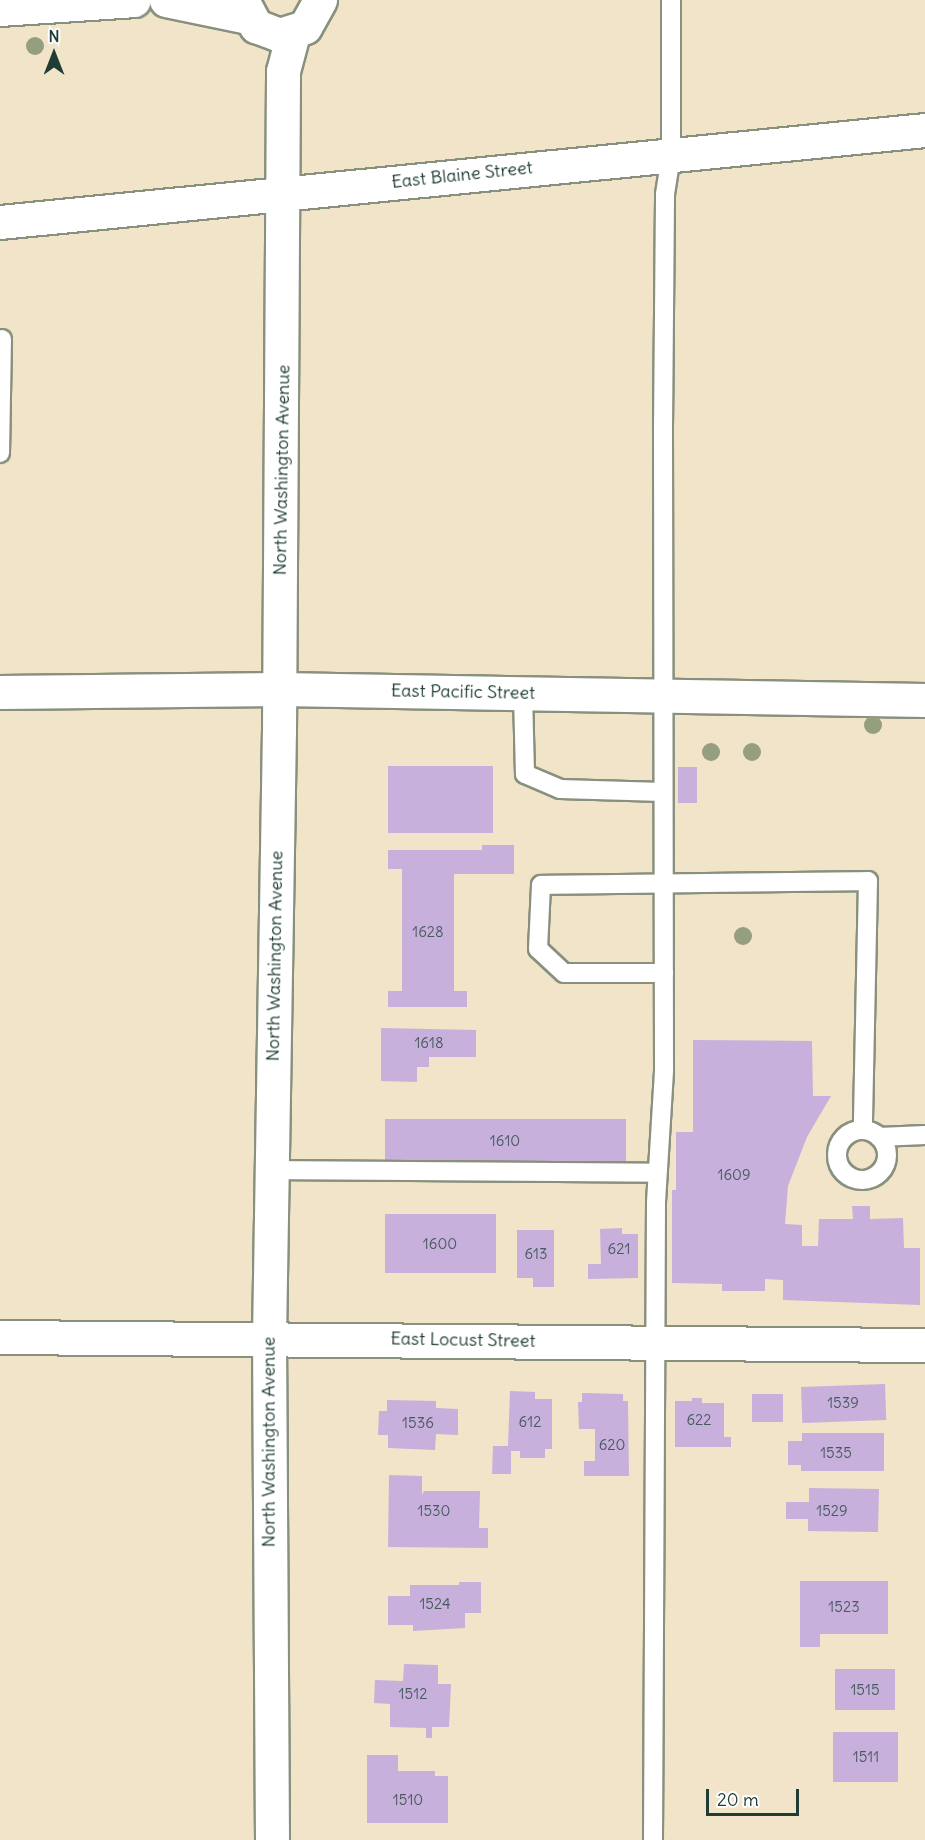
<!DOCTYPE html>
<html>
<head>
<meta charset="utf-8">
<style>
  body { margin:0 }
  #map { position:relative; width:925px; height:1840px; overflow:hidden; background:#f1e4c8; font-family:Delius,sans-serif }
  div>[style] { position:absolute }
  .building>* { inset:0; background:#c7b0dc; transform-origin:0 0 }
  .roads { filter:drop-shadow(2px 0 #88907e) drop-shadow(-2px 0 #88907e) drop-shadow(0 2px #88907e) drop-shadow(0 -2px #88907e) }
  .service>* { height:18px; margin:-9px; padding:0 9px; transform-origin:9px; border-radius:9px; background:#fff }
  .service>.ring { margin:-9px; padding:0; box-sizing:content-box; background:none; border:18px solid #fff; border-radius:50% }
  .minor>* { height:33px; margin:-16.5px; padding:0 16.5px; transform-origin:16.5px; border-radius:16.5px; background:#fff }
  .tertiary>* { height:33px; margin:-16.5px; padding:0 16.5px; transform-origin:16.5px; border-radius:16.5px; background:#fff }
  .trees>* { width:18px; height:18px; margin:-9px; border-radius:50%; background:#959e7f }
  span { translate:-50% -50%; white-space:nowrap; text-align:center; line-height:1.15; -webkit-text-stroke:4.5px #fff; paint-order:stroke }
  .number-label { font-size:15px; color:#495a5e }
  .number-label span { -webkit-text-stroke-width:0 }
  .street-label { font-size:18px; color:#1f3d34 }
  .north { position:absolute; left:24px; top:24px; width:60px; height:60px; -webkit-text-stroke:4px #fff; paint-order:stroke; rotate:0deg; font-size:16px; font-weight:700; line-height:24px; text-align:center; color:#1f3d34 }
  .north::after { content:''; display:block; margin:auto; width:21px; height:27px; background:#1f3d34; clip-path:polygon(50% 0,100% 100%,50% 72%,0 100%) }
  .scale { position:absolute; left:706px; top:1789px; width:93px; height:27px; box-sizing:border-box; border:3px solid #1f3d34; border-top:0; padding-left:8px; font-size:18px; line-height:21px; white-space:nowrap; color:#1f3d34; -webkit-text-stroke:4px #fff; paint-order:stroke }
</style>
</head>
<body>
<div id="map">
  <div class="building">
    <div style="left:493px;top:766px;width:67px;height:105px;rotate:90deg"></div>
    <div style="left:678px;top:767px;width:19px;height:36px"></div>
    <div style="clip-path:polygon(482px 845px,514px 845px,514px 874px,454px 874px,454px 991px,467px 991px,467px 1007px,388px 1007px,388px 991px,402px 991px,402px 869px,388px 869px,388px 850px,482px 850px)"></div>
    <div style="clip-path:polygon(381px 1028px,476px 1030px,476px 1057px,429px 1057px,429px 1067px,417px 1067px,417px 1082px,381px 1081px)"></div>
    <div style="clip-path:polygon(693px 1040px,812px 1041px,813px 1096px,831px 1096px,807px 1137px,788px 1186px,785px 1224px,802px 1225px,802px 1246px,818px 1246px,819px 1219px,853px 1219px,852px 1206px,870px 1206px,870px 1219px,903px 1218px,904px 1248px,920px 1248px,920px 1305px,783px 1300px,783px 1280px,765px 1279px,765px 1291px,722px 1291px,722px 1284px,672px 1283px,672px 1190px,676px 1190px,676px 1132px,693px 1132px)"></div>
    <div style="left:385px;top:1119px;width:241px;height:44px"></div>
    <div style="left:385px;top:1214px;width:111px;height:59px"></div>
    <div style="clip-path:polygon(622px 1228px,622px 1234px,638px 1234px,638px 1278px,588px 1279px,588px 1264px,601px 1264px,600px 1229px)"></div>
    <div style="clip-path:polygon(517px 1230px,554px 1230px,554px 1287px,533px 1287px,533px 1278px,517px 1278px)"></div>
    <div style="left:885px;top:1384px;width:36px;height:84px;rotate:88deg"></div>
    <div style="clip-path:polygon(510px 1391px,535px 1392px,535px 1399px,552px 1399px,552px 1449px,545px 1449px,545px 1458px,520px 1458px,520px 1451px,511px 1451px,511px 1474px,492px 1474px,493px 1446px,508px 1446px)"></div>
    <div style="clip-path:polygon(582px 1393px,623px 1394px,623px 1401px,628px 1401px,629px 1476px,584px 1476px,584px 1461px,595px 1461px,595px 1429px,579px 1429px,578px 1402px,582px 1402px)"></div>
    <div style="left:783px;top:1394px;width:28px;height:31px;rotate:90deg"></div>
    <div style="clip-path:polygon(692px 1398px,702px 1398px,702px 1403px,724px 1403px,724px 1437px,731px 1437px,731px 1447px,675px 1447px,675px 1401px,692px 1401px)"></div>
    <div style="clip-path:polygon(387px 1400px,436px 1401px,436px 1408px,458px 1409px,458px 1435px,436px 1434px,435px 1450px,388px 1448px,388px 1435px,378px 1435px,379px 1411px,387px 1411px)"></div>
    <div style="clip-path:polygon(802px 1433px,884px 1433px,884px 1471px,801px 1471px,801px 1465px,788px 1465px,788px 1441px,802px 1441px)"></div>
    <div style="clip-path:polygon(389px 1475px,422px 1476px,422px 1495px,424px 1491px,480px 1491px,479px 1528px,488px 1528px,488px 1548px,388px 1547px)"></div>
    <div style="clip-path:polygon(809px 1488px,879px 1489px,878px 1532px,808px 1531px,808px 1519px,786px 1519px,786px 1502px,809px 1502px)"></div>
    <div style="clip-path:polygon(800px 1581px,888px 1581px,888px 1634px,820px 1634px,820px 1647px,800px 1647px)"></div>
    <div style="clip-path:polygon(459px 1582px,481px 1582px,481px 1613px,465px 1613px,465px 1628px,413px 1631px,413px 1625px,388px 1625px,388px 1596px,410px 1596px,410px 1585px,459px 1585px)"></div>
    <div style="clip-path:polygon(404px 1664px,438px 1665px,438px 1684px,451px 1684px,449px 1727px,432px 1727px,432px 1738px,426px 1738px,426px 1728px,390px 1727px,390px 1704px,374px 1703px,375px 1680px,403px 1681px)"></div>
    <div style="left:895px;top:1669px;width:41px;height:60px;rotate:90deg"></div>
    <div style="left:833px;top:1732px;width:65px;height:50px"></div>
    <div style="clip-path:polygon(367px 1755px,398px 1755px,398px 1771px,435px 1771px,435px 1776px,448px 1776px,448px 1823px,367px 1823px)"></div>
  </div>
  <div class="roads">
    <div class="service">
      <div style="left:0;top:453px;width:114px;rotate:-89deg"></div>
      <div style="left:523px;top:693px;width:81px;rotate:88.6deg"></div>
      <div style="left:525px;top:774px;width:38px;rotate:23deg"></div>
      <div style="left:560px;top:789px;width:103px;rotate:1.7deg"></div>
      <div style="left:664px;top:973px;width:100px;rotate:180deg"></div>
      <div style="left:564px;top:973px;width:35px;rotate:-137deg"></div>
      <div style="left:538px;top:949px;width:64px;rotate:-87.3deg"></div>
      <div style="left:541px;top:885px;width:327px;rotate:-0.7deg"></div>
      <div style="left:868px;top:881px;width:249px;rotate:91.2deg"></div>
      <div class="ring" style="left:837px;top:1130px;width:32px;height:32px"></div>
      <div style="left:879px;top:1137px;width:46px;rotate:-2.5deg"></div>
      <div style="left:272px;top:1170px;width:384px;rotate:0.4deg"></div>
      <div style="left:653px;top:1840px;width:638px;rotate:-89.73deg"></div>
      <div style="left:656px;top:1202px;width:132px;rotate:-86.5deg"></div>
      <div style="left:664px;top:1070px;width:642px;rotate:-90.09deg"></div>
      <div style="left:663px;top:428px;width:234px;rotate:-89.5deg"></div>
      <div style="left:665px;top:194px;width:39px;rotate:-81deg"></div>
      <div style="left:671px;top:155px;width:155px;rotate:-90deg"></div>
    </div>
    <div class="minor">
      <div style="left:0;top:222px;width:930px;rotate:-5.68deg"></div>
      <div style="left:0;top:692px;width:280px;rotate:-0.6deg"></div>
      <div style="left:280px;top:689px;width:645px;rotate:0.98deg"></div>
      <div style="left:0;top:1337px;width:925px;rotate:0.5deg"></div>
      <div style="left:272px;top:1840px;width:502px;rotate:-90.34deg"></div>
      <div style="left:269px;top:1338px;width:607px;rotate:-89.06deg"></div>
      <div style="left:279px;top:731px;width:660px;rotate:-89.65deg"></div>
      <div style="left:283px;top:71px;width:39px;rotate:-75deg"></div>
    </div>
    <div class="tertiary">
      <div style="left:166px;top:0;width:84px;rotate:11.7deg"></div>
      <div style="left:242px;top:0;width:30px;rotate:62deg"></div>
      <div style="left:256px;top:26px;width:25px;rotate:21deg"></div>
      <div style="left:279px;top:35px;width:27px;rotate:-17deg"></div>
      <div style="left:305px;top:27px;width:31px;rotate:-61deg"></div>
      <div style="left:0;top:9px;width:134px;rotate:-3.8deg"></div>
    </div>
  </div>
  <div class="trees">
    <div style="left:35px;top:46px"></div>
    <div style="left:873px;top:725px"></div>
    <div style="left:711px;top:752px"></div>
    <div style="left:752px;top:752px"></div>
    <div style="left:743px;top:936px"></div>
  </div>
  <div class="number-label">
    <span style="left:428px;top:932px">1628</span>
    <span style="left:429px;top:1043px">1618</span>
    <span style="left:505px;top:1141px">1610</span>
    <span style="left:734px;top:1175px">1609</span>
    <span style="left:440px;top:1244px">1600</span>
    <span style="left:619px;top:1249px">621</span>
    <span style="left:536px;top:1254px">613</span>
    <span style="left:843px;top:1403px">1539</span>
    <span style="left:699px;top:1420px">622</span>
    <span style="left:530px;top:1422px">612</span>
    <span style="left:418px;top:1423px">1536</span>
    <span style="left:612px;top:1445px">620</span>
    <span style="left:836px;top:1453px">1535</span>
    <span style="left:434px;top:1511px">1530</span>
    <span style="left:832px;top:1511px">1529</span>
    <span style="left:435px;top:1604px">1524</span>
    <span style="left:844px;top:1607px">1523</span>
    <span style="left:865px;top:1690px">1515</span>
    <span style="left:413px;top:1694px">1512</span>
    <span style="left:866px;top:1757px">1511</span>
    <span style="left:408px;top:1800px">1510</span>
  </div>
  <div class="street-label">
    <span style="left:462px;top:175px;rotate:-6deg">East Blaine Street</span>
    <span style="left:282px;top:470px;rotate:-89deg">North Washington Avenue</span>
    <span style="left:463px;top:692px;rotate:1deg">East Pacific Street</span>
    <span style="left:275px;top:956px;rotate:-89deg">North Washington Avenue</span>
    <span style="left:463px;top:1340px;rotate:1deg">East Locust Street</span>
    <span style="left:269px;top:1442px;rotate:-90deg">North Washington Avenue</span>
  </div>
  <div class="north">N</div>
  <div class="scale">20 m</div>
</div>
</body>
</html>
